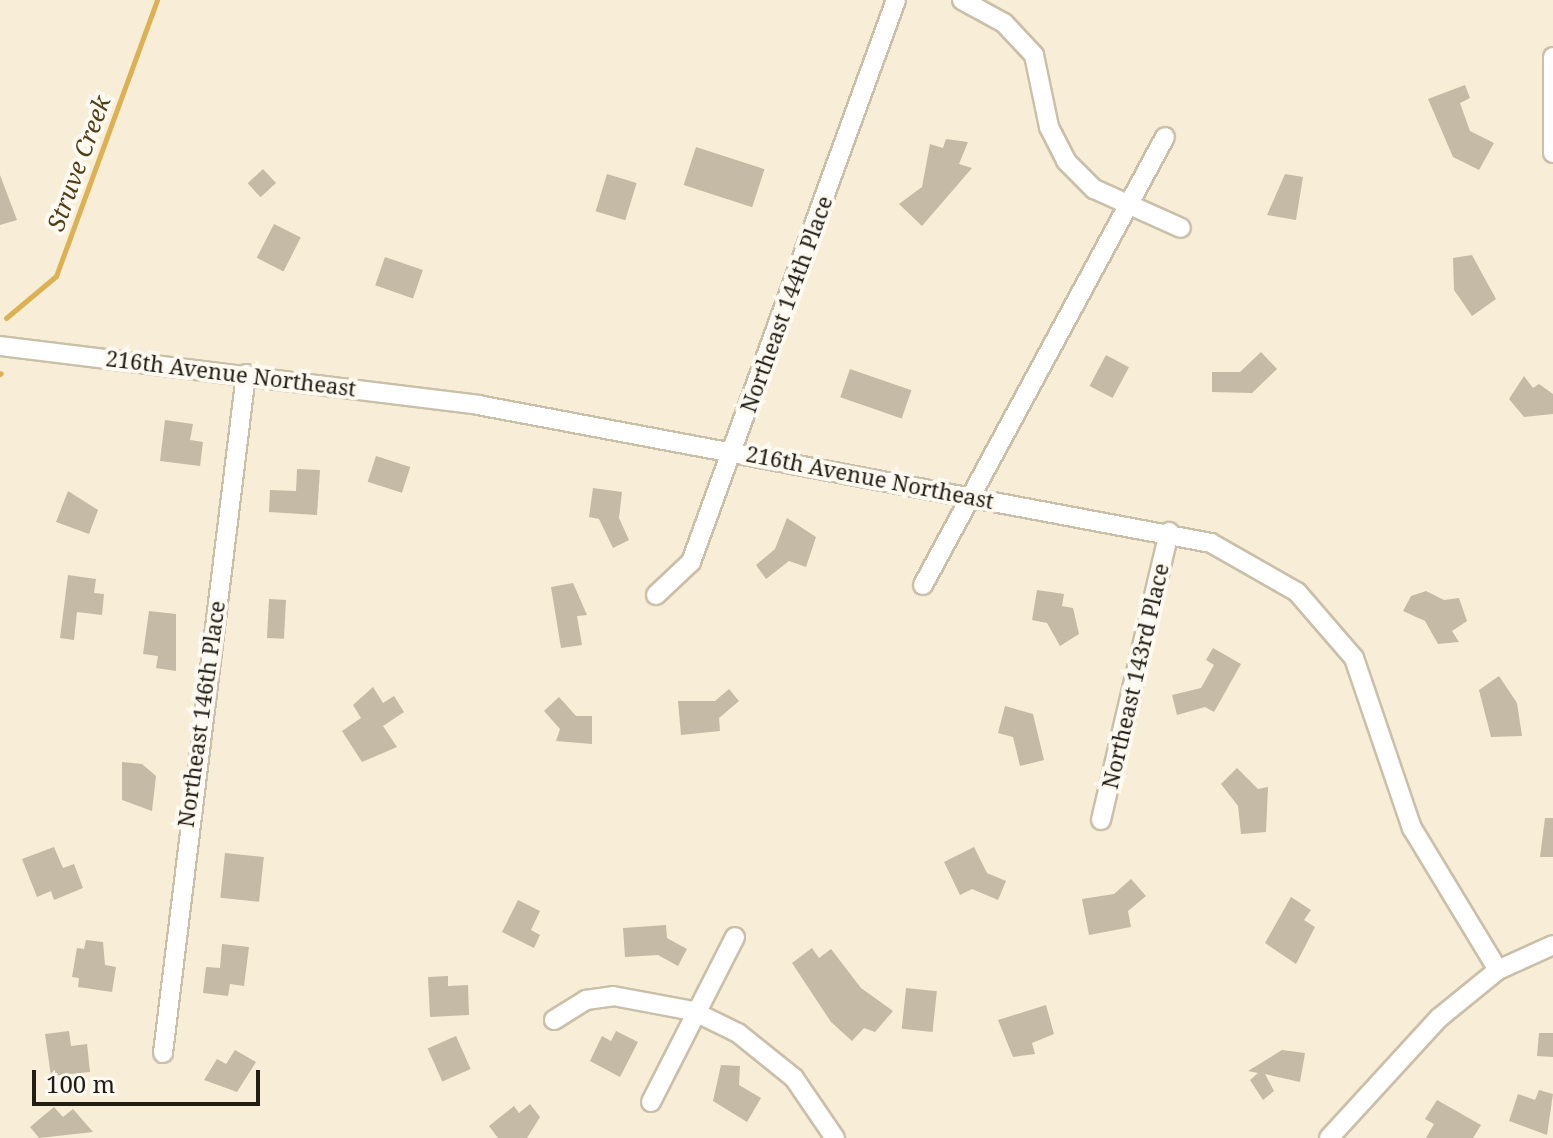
<!DOCTYPE html>
<html>
<head>
<meta charset="utf-8">
<style>
  body { margin:0 }
  #map { position:relative; width:1553px; height:1138px; overflow:hidden; background:#f8edd6; font-family:"Noto Serif",serif }
  div>[style] { position:absolute }
  .stream>* { height:5px; margin:-2.5px; padding:0 2.5px; transform-origin:2.5px; border-radius:2.5px; background:#dbb153 }
  .building>* { inset:0; background:#c5baa5; transform-origin:0 0 }
  .roads { filter:drop-shadow(2px 0 #cac0aa) drop-shadow(-2px 0 #cac0aa) drop-shadow(0 2px #cac0aa) drop-shadow(0 -2px #cac0aa) }
  .minor>* { height:18px; margin:-9px; padding:0 9px; transform-origin:9px; border-radius:9px; background:#fff }
  span { translate:-50% -50%; white-space:nowrap; text-align:center; line-height:1.15; -webkit-text-stroke:8px #fffaf1; paint-order:stroke }
  .street-label { font-size:22px; color:#211d15 }
  .water-label { font-size:24px; color:#503e17; font-style:italic }
  .scale { position:absolute; left:32px; top:1070px; width:228px; height:36px; box-sizing:border-box; border:4px solid #211d15; border-top:0; padding-left:10px; font-size:24px; line-height:28px; white-space:nowrap; color:#211d15; -webkit-text-stroke:6px #fffaf1; paint-order:stroke }
</style>
</head>
<body>
<div id="map">
  <div class="stream">
    <div style="left:6px;top:318px;width:65px;rotate:-40deg"></div>
    <div style="left:56px;top:276px;width:294px;rotate:-69.9deg"></div>
    <div style="left:0;top:374px;width:1px;rotate:-45deg"></div>
  </div>
  <div class="building">
    <div style="clip-path:polygon(1465px 85px,1470px 98px,1460px 103px,1470px 131px,1494px 143px,1479px 170px,1453px 157px,1428px 99px)"></div>
    <div style="clip-path:polygon(946px 139px,968px 142px,959px 164px,972px 168px,922px 226px,899px 204px,922px 187px,930px 144px,943px 148px)"></div>
    <div style="left:696px;top:147px;width:72px;height:40px;rotate:18deg"></div>
    <div style="left:263px;top:169px;width:19px;height:21px;rotate:47deg"></div>
    <div style="left:607px;top:174px;width:31px;height:39px;rotate:17deg"></div>
    <div style="clip-path:polygon(1285px 174px,1303px 177px,1296px 220px,1267px 215px)"></div>
    <div style="clip-path:polygon(0 175px,17px 220px,0 225px)"></div>
    <div style="left:274px;top:224px;width:30px;height:38px;rotate:27deg"></div>
    <div style="clip-path:polygon(1472px 255px,1496px 299px,1472px 316px,1454px 290px,1453px 258px)"></div>
    <div style="left:385px;top:257px;width:40px;height:30px;rotate:19deg"></div>
    <div style="clip-path:polygon(1261px 352px,1277px 369px,1252px 393px,1212px 392px,1212px 372px,1240px 372px)"></div>
    <div style="left:1106px;top:355px;width:26px;height:35px;rotate:28deg"></div>
    <div style="left:850px;top:369px;width:65px;height:30px;rotate:19deg"></div>
    <div style="clip-path:polygon(1524px 376px,1533px 388px,1539px 384px,1553px 394px,1553px 414px,1524px 417px,1509px 399px)"></div>
    <div style="clip-path:polygon(165px 420px,193px 424px,190px 440px,203px 442px,200px 466px,160px 461px)"></div>
    <div style="left:376px;top:456px;width:36px;height:27px;rotate:18deg"></div>
    <div style="clip-path:polygon(297px 469px,320px 470px,317px 515px,269px 512px,270px 490px,296px 491px)"></div>
    <div style="clip-path:polygon(593px 488px,622px 492px,619px 518px,629px 540px,613px 548px,599px 519px,589px 517px)"></div>
    <div style="clip-path:polygon(68px 491px,98px 510px,89px 534px,56px 522px)"></div>
    <div style="clip-path:polygon(787px 518px,816px 537px,806px 567px,789px 561px,766px 579px,756px 565px,775px 549px)"></div>
    <div style="clip-path:polygon(68px 575px,96px 579px,94px 593px,104px 594px,102px 615px,77px 612px,74px 640px,60px 638px)"></div>
    <div style="clip-path:polygon(573px 583px,587px 615px,577px 616px,582px 645px,561px 648px,551px 587px)"></div>
    <div style="clip-path:polygon(1037px 590px,1064px 594px,1062px 606px,1073px 608px,1079px 634px,1060px 646px,1047px 623px,1032px 620px)"></div>
    <div style="clip-path:polygon(1426px 591px,1444px 600px,1459px 598px,1467px 621px,1452px 631px,1459px 642px,1438px 644px,1425px 621px,1403px 611px,1411px 596px)"></div>
    <div style="left:269px;top:599px;width:17px;height:39px;rotate:3deg"></div>
    <div style="clip-path:polygon(149px 611px,176px 614px,176px 671px,156px 668px,158px 656px,143px 654px)"></div>
    <div style="clip-path:polygon(1213px 648px,1241px 664px,1214px 712px,1205px 707px,1177px 715px,1172px 695px,1201px 688px,1214px 665px,1206px 660px)"></div>
    <div style="clip-path:polygon(1499px 676px,1517px 703px,1522px 736px,1491px 737px,1479px 690px)"></div>
    <div style="clip-path:polygon(373px 687px,383px 703px,394px 696px,404px 712px,383px 726px,397px 747px,362px 762px,342px 731px,361px 718px,353px 705px)"></div>
    <div style="clip-path:polygon(729px 689px,739px 701px,719px 718px,720px 731px,681px 735px,678px 701px,715px 701px)"></div>
    <div style="clip-path:polygon(559px 697px,576px 716px,592px 716px,592px 744px,556px 741px,560px 729px,544px 711px)"></div>
    <div style="clip-path:polygon(1005px 706px,1033px 714px,1044px 760px,1020px 766px,1013px 737px,998px 733px)"></div>
    <div style="clip-path:polygon(122px 762px,142px 764px,156px 776px,152px 811px,122px 800px)"></div>
    <div style="clip-path:polygon(1237px 768px,1258px 789px,1268px 787px,1266px 832px,1241px 834px,1238px 806px,1221px 784px)"></div>
    <div style="clip-path:polygon(1545px 818px,1553px 818px,1553px 857px,1540px 857px)"></div>
    <div style="clip-path:polygon(54px 847px,63px 868px,74px 864px,83px 888px,54px 900px,51px 891px,37px 897px,22px 859px)"></div>
    <div style="clip-path:polygon(974px 847px,987px 873px,1006px 881px,998px 900px,972px 889px,960px 895px,944px 862px)"></div>
    <div style="left:225px;top:853px;width:39px;height:45px;rotate:6deg"></div>
    <div style="clip-path:polygon(1131px 879px,1146px 896px,1128px 911px,1131px 927px,1089px 935px,1082px 899px,1114px 894px)"></div>
    <div style="clip-path:polygon(1291px 897px,1311px 910px,1304px 920px,1315px 927px,1296px 964px,1265px 943px)"></div>
    <div style="clip-path:polygon(518px 900px,540px 911px,531px 930px,540px 935px,534px 948px,502px 932px)"></div>
    <div style="clip-path:polygon(666px 925px,667px 938px,687px 949px,678px 966px,658px 955px,625px 957px,623px 928px)"></div>
    <div style="clip-path:polygon(86px 940px,103px 942px,105px 965px,116px 967px,112px 992px,78px 987px,79px 978px,72px 977px,77px 948px,84px 949px)"></div>
    <div style="clip-path:polygon(222px 944px,249px 947px,244px 986px,230px 984px,228px 996px,203px 993px,206px 967px,220px 968px)"></div>
    <div style="clip-path:polygon(812px 948px,819px 958px,831px 949px,861px 988px,893px 1011px,875px 1032px,864px 1028px,852px 1041px,831px 1022px,792px 963px)"></div>
    <div style="clip-path:polygon(448px 976px,448px 986px,468px 985px,469px 1015px,430px 1017px,428px 977px)"></div>
    <div style="left:906px;top:988px;width:31px;height:41px;rotate:6deg"></div>
    <div style="clip-path:polygon(1046px 1005px,1054px 1034px,1032px 1043px,1035px 1054px,1013px 1057px,998px 1020px)"></div>
    <div style="clip-path:polygon(69px 1031px,71px 1046px,87px 1044px,90px 1072px,51px 1076px,45px 1034px)"></div>
    <div style="clip-path:polygon(616px 1031px,638px 1042px,620px 1077px,590px 1061px,602px 1036px,611px 1041px)"></div>
    <div style="clip-path:polygon(1539px 1033px,1553px 1033px,1553px 1057px,1537px 1056px)"></div>
    <div style="left:456px;top:1036px;width:36px;height:31px;rotate:66deg"></div>
    <div style="clip-path:polygon(235px 1050px,256px 1062px,237px 1092px,204px 1080px,217px 1059px,226px 1064px)"></div>
    <div style="clip-path:polygon(1282px 1050px,1305px 1053px,1300px 1082px,1265px 1074px,1274px 1091px,1263px 1100px,1250px 1080px,1258px 1073px,1248px 1071px)"></div>
    <div style="clip-path:polygon(721px 1065px,740px 1066px,739px 1085px,761px 1098px,747px 1122px,713px 1101px)"></div>
    <div style="clip-path:polygon(1539px 1090px,1553px 1094px,1547px 1135px,1509px 1121px,1518px 1094px,1535px 1100px)"></div>
    <div style="clip-path:polygon(1437px 1100px,1481px 1125px,1473px 1138px,1426px 1138px,1434px 1124px,1425px 1119px)"></div>
    <div style="clip-path:polygon(530px 1104px,540px 1117px,527px 1138px,498px 1138px,489px 1126px,514px 1106px,519px 1113px)"></div>
    <div style="clip-path:polygon(54px 1107px,63px 1117px,73px 1109px,93px 1132px,39px 1138px,30px 1127px)"></div>
  </div>
  <div class="roads">
    <div class="minor">
      <div style="left:962px;top:0;width:48px;rotate:28.7deg"></div>
      <div style="left:1004px;top:23px;width:44px;rotate:46.8deg"></div>
      <div style="left:1034px;top:55px;width:74px;rotate:78.2deg"></div>
      <div style="left:1049px;top:127px;width:38px;rotate:63deg"></div>
      <div style="left:1066px;top:161px;width:40px;rotate:45deg"></div>
      <div style="left:1094px;top:189px;width:95px;rotate:24.1deg"></div>
      <div style="left:1553px;top:57px;width:96px;rotate:90deg"></div>
      <div style="left:0;top:346px;width:482px;rotate:7deg"></div>
      <div style="left:478px;top:405px;width:746px;rotate:10.66deg"></div>
      <div style="left:1211px;top:543px;width:99px;rotate:29.7deg"></div>
      <div style="left:1297px;top:592px;width:87px;rotate:49.2deg"></div>
      <div style="left:1354px;top:658px;width:180px;rotate:71.2deg"></div>
      <div style="left:1412px;top:828px;width:166px;rotate:58.8deg"></div>
      <div style="left:923px;top:585px;width:509px;rotate:-61.62deg"></div>
      <div style="left:656px;top:595px;width:48px;rotate:-43.3deg"></div>
      <div style="left:691px;top:562px;width:598px;rotate:-69.96deg"></div>
      <div style="left:1101px;top:820px;width:296px;rotate:-76.7deg"></div>
      <div style="left:554px;top:1020px;width:38px;rotate:-32deg"></div>
      <div style="left:586px;top:1000px;width:27px;rotate:-8deg"></div>
      <div style="left:613px;top:996px;width:81px;rotate:10.6deg"></div>
      <div style="left:693px;top:1011px;width:50px;rotate:26.1deg"></div>
      <div style="left:738px;top:1033px;width:72px;rotate:38.8deg"></div>
      <div style="left:794px;top:1078px;width:73px;rotate:55.7deg"></div>
      <div style="left:163px;top:1053px;width:684px;rotate:-83.03deg"></div>
      <div style="left:651px;top:1102px;width:185px;rotate:-63deg"></div>
      <div style="left:1329px;top:1138px;width:163px;rotate:-47.5deg"></div>
      <div style="left:1439px;top:1018px;width:76px;rotate:-39.1deg"></div>
      <div style="left:1498px;top:970px;width:60px;rotate:-24.4deg"></div>
    </div>
  </div>
  <div class="street-label">
    <span style="left:786px;top:304px;rotate:-70deg">Northeast 144th Place</span>
    <span style="left:231px;top:373px;rotate:7deg">216th Avenue Northeast</span>
    <span style="left:870px;top:477px;rotate:11deg">216th Avenue Northeast</span>
    <span style="left:1135px;top:676px;rotate:-77deg">Northeast 143rd Place</span>
    <span style="left:201px;top:714px;rotate:-82deg">Northeast 146th Place</span>
  </div>
  <div class="water-label">
    <span style="left:78px;top:163px;rotate:-70deg">Struve Creek</span>
  </div>
  <div class="scale">100 m</div>
</div>
</body>
</html>
